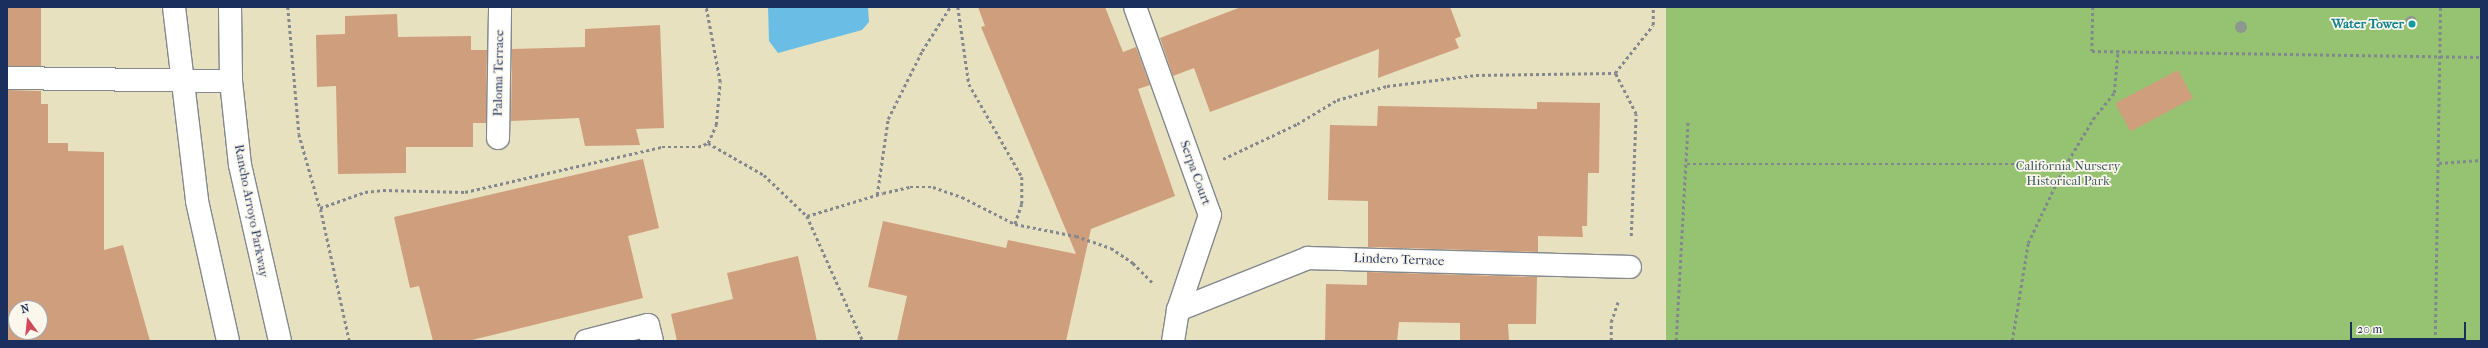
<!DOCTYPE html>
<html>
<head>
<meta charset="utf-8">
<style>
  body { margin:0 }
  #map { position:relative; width:2488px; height:348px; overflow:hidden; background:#e8e1bf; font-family:"IM FELL French Canon",serif }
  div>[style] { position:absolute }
  .green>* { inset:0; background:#96c371; transform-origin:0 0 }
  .water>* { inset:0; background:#6abee6 }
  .building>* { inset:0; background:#cf9e7c; transform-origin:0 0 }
  .path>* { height:2.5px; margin-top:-1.25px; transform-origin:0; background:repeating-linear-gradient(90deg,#82888e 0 3px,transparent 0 6px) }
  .roads { filter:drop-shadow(1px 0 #82888e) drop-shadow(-1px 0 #82888e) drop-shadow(0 1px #82888e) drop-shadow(0 -1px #82888e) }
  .minor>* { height:22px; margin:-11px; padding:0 11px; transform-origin:11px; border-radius:11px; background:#fff }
  .trees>* { width:12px; height:12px; margin:-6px; border-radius:50%; background:#8c978d }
  .dots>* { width:11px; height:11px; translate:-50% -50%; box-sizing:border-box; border:2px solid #fbf7ec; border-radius:50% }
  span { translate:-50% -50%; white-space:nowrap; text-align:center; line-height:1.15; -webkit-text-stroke:3.5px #fbf7ec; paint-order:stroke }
  .culture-label { font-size:13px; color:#0d838f; font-weight:700 }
  .right { translate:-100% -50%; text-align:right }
  .street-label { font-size:13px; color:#1b2f5e }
  .park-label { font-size:13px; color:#405b64 }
  .frame { position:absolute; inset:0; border:8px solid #1b2f5e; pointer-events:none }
  .north { position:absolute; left:8px; top:300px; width:40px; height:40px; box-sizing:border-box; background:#fbf7ec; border:1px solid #a1a7b3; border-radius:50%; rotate:345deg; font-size:11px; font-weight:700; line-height:16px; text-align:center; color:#1b2f5e }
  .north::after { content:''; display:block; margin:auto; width:14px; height:18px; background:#d1495b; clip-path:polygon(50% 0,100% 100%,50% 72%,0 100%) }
  .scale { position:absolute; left:2350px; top:322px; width:116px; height:18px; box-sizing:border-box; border:2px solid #1b2f5e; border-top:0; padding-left:5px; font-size:12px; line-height:14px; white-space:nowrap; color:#1b2f5e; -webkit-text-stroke:3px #fbf7ec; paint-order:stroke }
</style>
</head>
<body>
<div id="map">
  <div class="green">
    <div style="left:1666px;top:7px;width:815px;height:335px"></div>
  </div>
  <div class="water">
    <div style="clip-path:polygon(768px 7px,868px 7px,869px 22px,862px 30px,778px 53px,769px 41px)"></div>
  </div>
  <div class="building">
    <div style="left:7px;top:7px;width:34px;height:59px"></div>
    <div style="clip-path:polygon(978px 7px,1105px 7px,1123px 52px,1136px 47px,1150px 85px,1138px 89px,1175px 196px,1091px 229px,1066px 341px,897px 341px,907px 296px,868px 287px,883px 221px,1006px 248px,1008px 240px,1076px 254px,981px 27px,985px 26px)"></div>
    <div style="clip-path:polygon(1241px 7px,1450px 7px,1461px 36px,1455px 39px,1459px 48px,1378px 78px,1379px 49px,1210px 112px,1194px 68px,1173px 76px,1160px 38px)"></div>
    <div style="clip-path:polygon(397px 14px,398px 37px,471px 36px,471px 50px,487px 50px,486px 123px,473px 123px,473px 147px,406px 147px,406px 173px,338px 174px,336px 86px,317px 87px,316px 35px,345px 34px,345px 16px)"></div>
    <div style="clip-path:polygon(660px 25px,664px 128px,636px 129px,640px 145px,585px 146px,579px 118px,511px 121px,512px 49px,585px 47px,585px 29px)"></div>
    <div style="left:2178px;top:70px;width:32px;height:71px;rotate:62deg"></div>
    <div style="clip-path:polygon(evenodd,7px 90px,41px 91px,41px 104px,48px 104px,48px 143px,68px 143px,68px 151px,104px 152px,104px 250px,123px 245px,150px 341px,7px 341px,7px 90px,16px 308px,40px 308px,40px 332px,16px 332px,16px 308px)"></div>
    <div style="clip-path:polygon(1537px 102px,1600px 103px,1599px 173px,1588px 173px,1587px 226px,1582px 226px,1583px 237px,1538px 236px,1538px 252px,1368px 247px,1368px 201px,1328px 200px,1330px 125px,1377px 126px,1378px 106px,1537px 109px)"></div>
    <div style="clip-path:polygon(643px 159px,659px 228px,628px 236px,643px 298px,468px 341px,433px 341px,419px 286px,410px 288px,394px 217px)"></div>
    <div style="clip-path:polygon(798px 256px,817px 341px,677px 341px,671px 314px,733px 299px,727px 273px)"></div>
    <div style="clip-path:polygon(1367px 272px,1537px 277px,1536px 324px,1508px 324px,1509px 341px,1460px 341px,1460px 323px,1399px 322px,1397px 341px,1325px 341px,1326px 284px,1367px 285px)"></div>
  </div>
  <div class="path">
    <div style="left:288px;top:7px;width:127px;rotate:85deg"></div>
    <div style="left:299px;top:134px;width:77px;rotate:74.2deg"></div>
    <div style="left:958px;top:7px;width:78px;rotate:81.9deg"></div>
    <div style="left:969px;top:84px;width:107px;rotate:60.3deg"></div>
    <div style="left:1022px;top:177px;width:27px;rotate:90deg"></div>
    <div style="left:1022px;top:204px;width:21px;rotate:109deg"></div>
    <div style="left:2093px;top:7px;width:44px;rotate:91.3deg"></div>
    <div style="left:2092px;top:51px;width:389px;rotate:0.9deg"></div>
    <div style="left:708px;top:143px;width:64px;rotate:29.7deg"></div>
    <div style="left:764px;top:175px;width:59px;rotate:43.6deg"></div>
    <div style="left:807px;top:216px;width:137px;rotate:65.9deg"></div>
    <div style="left:1223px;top:159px;width:82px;rotate:-25.3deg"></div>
    <div style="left:1297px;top:124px;width:47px;rotate:-31deg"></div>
    <div style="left:1337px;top:100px;width:52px;rotate:-15.6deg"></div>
    <div style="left:1387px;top:86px;width:90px;rotate:-7deg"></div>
    <div style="left:1476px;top:75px;width:139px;rotate:-0.8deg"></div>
    <div style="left:2439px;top:163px;width:42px;rotate:-4.1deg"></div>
    <div style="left:1687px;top:164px;width:380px"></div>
    <div style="left:877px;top:195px;width:77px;rotate:-81.8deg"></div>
    <div style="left:888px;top:119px;width:76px;rotate:-63.4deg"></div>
    <div style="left:922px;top:51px;width:52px;rotate:-57.5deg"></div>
    <div style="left:807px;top:216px;width:79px;rotate:-16.8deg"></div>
    <div style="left:883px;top:193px;width:28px;rotate:-13deg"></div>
    <div style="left:910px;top:187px;width:23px"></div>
    <div style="left:933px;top:187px;width:31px;rotate:19deg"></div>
    <div style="left:962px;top:197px;width:59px;rotate:27deg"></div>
    <div style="left:1015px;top:224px;width:62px;rotate:11.1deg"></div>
    <div style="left:1076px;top:236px;width:37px;rotate:19deg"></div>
    <div style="left:1111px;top:248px;width:27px;rotate:34deg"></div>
    <div style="left:1133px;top:263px;width:28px;rotate:45deg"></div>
    <div style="left:1631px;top:236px;width:122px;rotate:-87.7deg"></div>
    <div style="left:1636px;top:114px;width:46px;rotate:-117.1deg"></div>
    <div style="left:1615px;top:73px;width:61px;rotate:-51.6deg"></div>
    <div style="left:1653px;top:25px;width:18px;rotate:-90deg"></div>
    <div style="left:349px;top:341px;width:136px;rotate:-102.3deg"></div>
    <div style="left:320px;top:208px;width:48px;rotate:-19.6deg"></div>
    <div style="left:365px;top:192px;width:18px;rotate:-6deg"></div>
    <div style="left:383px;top:190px;width:82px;rotate:1.4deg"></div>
    <div style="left:465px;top:192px;width:202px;rotate:-12.9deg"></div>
    <div style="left:662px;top:147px;width:36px"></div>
    <div style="left:698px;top:147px;width:11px;rotate:-22deg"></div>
    <div style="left:708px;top:143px;width:20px;rotate:-66deg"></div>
    <div style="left:716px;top:125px;width:43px;rotate:-84.7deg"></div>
    <div style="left:720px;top:82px;width:76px;rotate:-100.6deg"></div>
    <div style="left:1611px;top:341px;width:19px;rotate:-90deg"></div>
    <div style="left:1611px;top:322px;width:24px;rotate:-71deg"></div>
    <div style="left:1676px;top:341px;width:220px;rotate:-86.9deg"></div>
    <div style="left:2012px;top:341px;width:99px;rotate:-80.7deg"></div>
    <div style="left:2028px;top:243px;width:80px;rotate:-64.7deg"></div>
    <div style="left:2062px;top:171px;width:61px;rotate:-59.2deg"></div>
    <div style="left:2093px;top:119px;width:33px;rotate:-51deg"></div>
    <div style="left:2114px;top:93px;width:43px;rotate:-84.7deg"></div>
    <div style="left:2435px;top:341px;width:334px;rotate:-89.1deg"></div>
  </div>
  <div class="roads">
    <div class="minor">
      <div style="left:174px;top:7px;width:195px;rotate:83.2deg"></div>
      <div style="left:197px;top:201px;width:143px;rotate:77.5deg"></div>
      <div style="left:230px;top:7px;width:74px;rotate:89.2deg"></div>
      <div style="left:231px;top:81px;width:84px;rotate:83.9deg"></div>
      <div style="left:240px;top:165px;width:180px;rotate:77.2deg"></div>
      <div style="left:1135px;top:7px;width:221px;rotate:70.2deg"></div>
      <div style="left:1210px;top:215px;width:100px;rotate:108.6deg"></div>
      <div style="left:1178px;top:310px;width:31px;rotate:99deg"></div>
      <div style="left:7px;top:78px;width:224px;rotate:0.8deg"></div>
      <div style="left:498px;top:138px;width:131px;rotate:-89.1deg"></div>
      <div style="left:1178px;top:310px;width:140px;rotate:-21.8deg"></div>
      <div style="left:1308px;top:258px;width:322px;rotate:1.6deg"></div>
      <div style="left:586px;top:341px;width:64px;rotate:-14.5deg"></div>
      <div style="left:648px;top:325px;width:16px;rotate:76deg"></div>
    </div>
  </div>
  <div class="trees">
    <div style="left:2411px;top:22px"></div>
    <div style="left:2241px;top:27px"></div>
  </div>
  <div class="dots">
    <div style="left:2412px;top:24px;background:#0f9aa8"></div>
  </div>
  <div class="culture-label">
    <span class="right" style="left:2404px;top:24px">Water Tower</span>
  </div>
  <div class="street-label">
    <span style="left:499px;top:73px;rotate:-89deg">Paloma Terrace</span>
    <span style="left:1195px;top:173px;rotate:70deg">Serpa Court</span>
    <span style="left:251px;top:211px;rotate:79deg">Rancho Arroyo Parkway</span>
    <span style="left:1399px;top:260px;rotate:2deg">Lindero Terrace</span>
  </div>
  <div class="park-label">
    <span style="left:2068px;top:174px">California Nursery<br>Historical Park</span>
  </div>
  <div class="frame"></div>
  <div class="north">N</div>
  <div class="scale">20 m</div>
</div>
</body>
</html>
